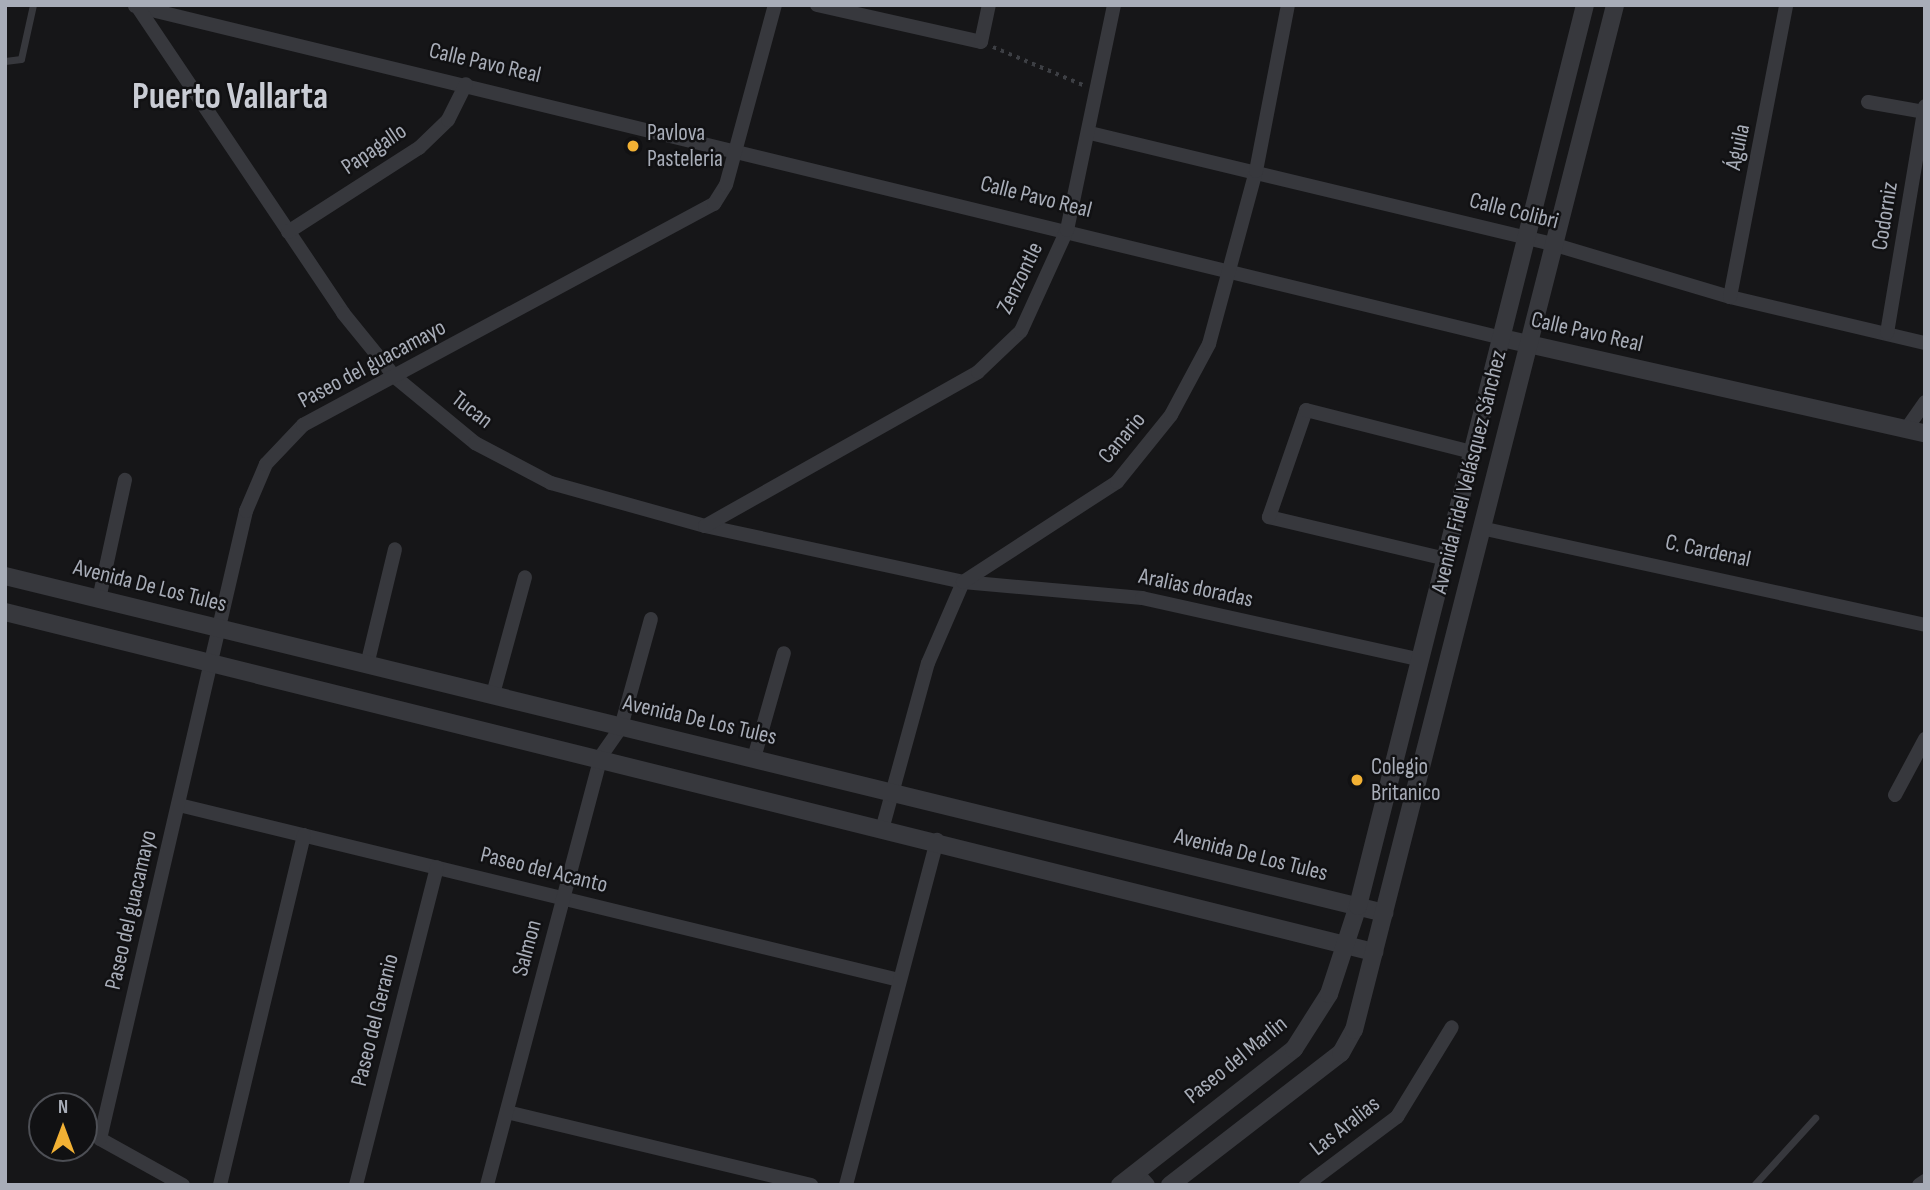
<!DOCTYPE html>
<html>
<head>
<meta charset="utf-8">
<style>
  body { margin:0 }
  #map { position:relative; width:1930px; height:1190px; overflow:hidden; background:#161618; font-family:"Sofia Sans Condensed",sans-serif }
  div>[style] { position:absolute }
  .path>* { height:3.5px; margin-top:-1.75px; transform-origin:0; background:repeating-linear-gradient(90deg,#3d3f44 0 3.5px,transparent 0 8.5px) }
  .service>* { height:7px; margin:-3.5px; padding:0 3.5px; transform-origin:3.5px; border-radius:3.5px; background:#37383d }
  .minor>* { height:14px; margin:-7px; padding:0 7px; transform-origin:7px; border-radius:7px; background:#37383d }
  .tertiary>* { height:18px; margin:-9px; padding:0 9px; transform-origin:9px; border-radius:9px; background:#37383d }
  .dots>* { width:19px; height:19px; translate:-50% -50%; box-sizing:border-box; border:4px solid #111113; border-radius:50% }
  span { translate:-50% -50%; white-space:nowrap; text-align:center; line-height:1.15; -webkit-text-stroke:5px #111113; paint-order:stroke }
  .street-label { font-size:23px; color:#a8adb8 }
  .poi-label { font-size:23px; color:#a8adb8 }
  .left { translate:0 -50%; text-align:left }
  .town-label { font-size:37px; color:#c9ccd4; font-weight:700 }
  .frame { position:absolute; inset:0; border:7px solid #a8adb8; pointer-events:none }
  .north { position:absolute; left:28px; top:1092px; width:70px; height:70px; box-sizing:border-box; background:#111113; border:2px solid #4d4f55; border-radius:50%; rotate:0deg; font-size:19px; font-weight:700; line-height:28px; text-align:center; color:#a8adb8 }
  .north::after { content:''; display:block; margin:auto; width:24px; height:32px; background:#f2b134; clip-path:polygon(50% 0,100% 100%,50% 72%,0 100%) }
</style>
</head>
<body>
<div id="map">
  <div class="path">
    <div style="left:993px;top:47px;width:98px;rotate:22.9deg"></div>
  </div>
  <div class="service">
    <div style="left:5px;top:61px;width:16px;rotate:-7deg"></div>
    <div style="left:21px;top:59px;width:55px;rotate:-77.5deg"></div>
    <div style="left:1754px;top:1185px;width:91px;rotate:-47.7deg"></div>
  </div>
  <div class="minor">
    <div style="left:817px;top:5px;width:168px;rotate:12.7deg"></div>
    <div style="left:981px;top:42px;width:38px;rotate:-78deg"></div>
    <div style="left:135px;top:6px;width:1407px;rotate:13.65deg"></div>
    <div style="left:137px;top:6px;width:370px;rotate:56.1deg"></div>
    <div style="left:343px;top:313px;width:82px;rotate:50.9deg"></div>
    <div style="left:395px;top:377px;width:104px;rotate:39.5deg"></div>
    <div style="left:475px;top:443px;width:86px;rotate:27.8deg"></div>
    <div style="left:551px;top:483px;width:160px;rotate:15.6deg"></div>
    <div style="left:705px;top:526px;width:264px;rotate:12.2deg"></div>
    <div style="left:963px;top:582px;width:180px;rotate:5.1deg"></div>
    <div style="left:1142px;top:598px;width:282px;rotate:12.5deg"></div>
    <div style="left:1868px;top:102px;width:58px;rotate:10deg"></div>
    <div style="left:1090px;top:133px;width:475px;rotate:13.5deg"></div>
    <div style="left:1552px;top:244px;width:186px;rotate:16.6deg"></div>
    <div style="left:1730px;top:297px;width:200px;rotate:13.3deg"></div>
    <div style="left:288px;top:232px;width:156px;rotate:-32.7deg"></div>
    <div style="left:419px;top:148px;width:40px;rotate:-44deg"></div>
    <div style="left:448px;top:120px;width:40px;rotate:-63.4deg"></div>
    <div style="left:1730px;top:297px;width:297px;rotate:-79.1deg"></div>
    <div style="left:1887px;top:333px;width:230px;rotate:-80.5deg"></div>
    <div style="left:1907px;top:428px;width:32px;rotate:-55deg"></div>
    <div style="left:705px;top:526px;width:313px;rotate:-29.4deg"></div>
    <div style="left:978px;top:372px;width:59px;rotate:-43.6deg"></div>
    <div style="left:1021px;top:331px;width:111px;rotate:-65.5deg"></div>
    <div style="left:1067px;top:230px;width:230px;rotate:-78.2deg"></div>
    <div style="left:1481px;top:528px;width:454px;rotate:12.3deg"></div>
    <div style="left:1446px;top:559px;width:182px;rotate:-166.7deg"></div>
    <div style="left:1269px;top:517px;width:113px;rotate:-70.9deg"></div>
    <div style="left:1306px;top:410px;width:171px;rotate:14.2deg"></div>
    <div style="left:99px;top:599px;width:122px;rotate:-77.7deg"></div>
    <div style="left:367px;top:665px;width:119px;rotate:-76.4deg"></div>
    <div style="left:493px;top:694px;width:121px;rotate:-74.7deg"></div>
    <div style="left:754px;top:758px;width:109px;rotate:-74.1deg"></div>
    <div style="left:1895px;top:795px;width:64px;rotate:-61.8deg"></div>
    <div style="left:179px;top:805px;width:741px;rotate:13.66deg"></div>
    <div style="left:883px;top:826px;width:169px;rotate:-74.6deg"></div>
    <div style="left:928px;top:663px;width:88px;rotate:-66.6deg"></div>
    <div style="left:963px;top:582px;width:184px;rotate:-33deg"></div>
    <div style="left:1117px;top:482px;width:86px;rotate:-51.1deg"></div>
    <div style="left:1171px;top:415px;width:81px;rotate:-61.8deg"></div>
    <div style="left:1209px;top:344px;width:179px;rotate:-74.8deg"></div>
    <div style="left:1256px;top:171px;width:169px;rotate:-79.1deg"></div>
    <div style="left:507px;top:1112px;width:313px;rotate:13.5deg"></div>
    <div style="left:1136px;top:1171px;width:18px;rotate:49deg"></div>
    <div style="left:183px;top:1185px;width:95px;rotate:-151deg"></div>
    <div style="left:100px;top:1139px;width:645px;rotate:-76.91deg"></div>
    <div style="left:246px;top:511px;width:51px;rotate:-66.9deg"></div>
    <div style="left:266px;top:464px;width:54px;rotate:-46.5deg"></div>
    <div style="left:303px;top:425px;width:467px;rotate:-28.3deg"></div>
    <div style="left:714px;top:204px;width:22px;rotate:-58deg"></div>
    <div style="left:726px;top:185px;width:187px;rotate:-74.8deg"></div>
    <div style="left:220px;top:1185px;width:360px;rotate:-76.5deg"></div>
    <div style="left:356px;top:1185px;width:328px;rotate:-75.7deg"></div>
    <div style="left:487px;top:1185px;width:444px;rotate:-75.1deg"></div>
    <div style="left:601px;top:756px;width:35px;rotate:-55deg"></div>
    <div style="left:621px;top:727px;width:112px;rotate:-74.5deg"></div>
    <div style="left:846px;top:1185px;width:357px;rotate:-75.2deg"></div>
    <div style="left:1306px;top:1185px;width:114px;rotate:-36.8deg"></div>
    <div style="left:1397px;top:1117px;width:105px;rotate:-58.6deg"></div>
    <div style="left:1919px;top:1185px;width:7px;rotate:-34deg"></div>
  </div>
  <div class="tertiary">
    <div style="left:1502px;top:338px;width:434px;rotate:12.7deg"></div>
    <div style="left:5px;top:576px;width:1420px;rotate:13.73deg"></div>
    <div style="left:5px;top:612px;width:1411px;rotate:13.95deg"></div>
    <div style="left:1120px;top:1185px;width:221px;rotate:-38deg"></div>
    <div style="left:1294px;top:1049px;width:65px;rotate:-57.5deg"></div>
    <div style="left:1329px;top:994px;width:93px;rotate:-71.8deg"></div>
    <div style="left:1358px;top:906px;width:929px;rotate:-75.86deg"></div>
    <div style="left:1170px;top:1185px;width:216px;rotate:-37.7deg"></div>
    <div style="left:1341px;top:1053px;width:26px;rotate:-61deg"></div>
    <div style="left:1354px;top:1030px;width:1058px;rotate:-75.71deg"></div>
  </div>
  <div class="dots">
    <div style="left:633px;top:146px;background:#f2b134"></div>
    <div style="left:1357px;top:780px;background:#f2b134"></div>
  </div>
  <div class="street-label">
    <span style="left:485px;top:63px;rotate:13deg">Calle Pavo Real</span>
    <span style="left:1738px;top:147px;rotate:-78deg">Águila</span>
    <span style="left:374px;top:149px;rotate:-34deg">Papagallo</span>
    <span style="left:1036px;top:197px;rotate:14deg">Calle Pavo Real</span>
    <span style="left:1514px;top:211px;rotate:14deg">Calle Colibri</span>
    <span style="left:1885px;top:216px;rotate:-81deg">Codorniz</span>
    <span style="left:1020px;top:278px;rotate:-64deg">Zenzontle</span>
    <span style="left:1587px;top:332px;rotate:13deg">Calle Pavo Real</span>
    <span style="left:372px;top:364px;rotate:-28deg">Paseo del guacamayo</span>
    <span style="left:472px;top:410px;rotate:38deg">Tucan</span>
    <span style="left:1122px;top:438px;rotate:-50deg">Canario</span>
    <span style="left:1469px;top:472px;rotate:-76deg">Avenida Fidel Velásquez Sánchez</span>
    <span style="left:1708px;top:551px;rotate:12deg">C. Cardenal</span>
    <span style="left:150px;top:586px;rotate:14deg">Avenida De Los Tules</span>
    <span style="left:1196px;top:588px;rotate:12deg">Aralias doradas</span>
    <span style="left:700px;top:720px;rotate:13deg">Avenida De Los Tules</span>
    <span style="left:1251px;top:855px;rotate:14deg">Avenida De Los Tules</span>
    <span style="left:544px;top:870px;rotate:14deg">Paseo del Acanto</span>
    <span style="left:131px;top:910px;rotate:-77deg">Paseo del guacamayo</span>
    <span style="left:527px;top:948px;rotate:-75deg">Salmon</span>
    <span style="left:375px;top:1020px;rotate:-76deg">Paseo del Geranio</span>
    <span style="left:1236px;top:1060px;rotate:-39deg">Paseo del Marlin</span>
    <span style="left:1345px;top:1126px;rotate:-38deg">Las Aralias</span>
  </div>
  <div class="poi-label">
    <span class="left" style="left:647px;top:146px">Pavlova<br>Pasteleria</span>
    <span class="left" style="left:1371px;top:780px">Colegio<br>Britanico</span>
  </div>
  <div class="town-label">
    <span style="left:230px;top:97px">Puerto Vallarta</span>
  </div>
  <div class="frame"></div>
  <div class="north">N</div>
</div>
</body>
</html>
